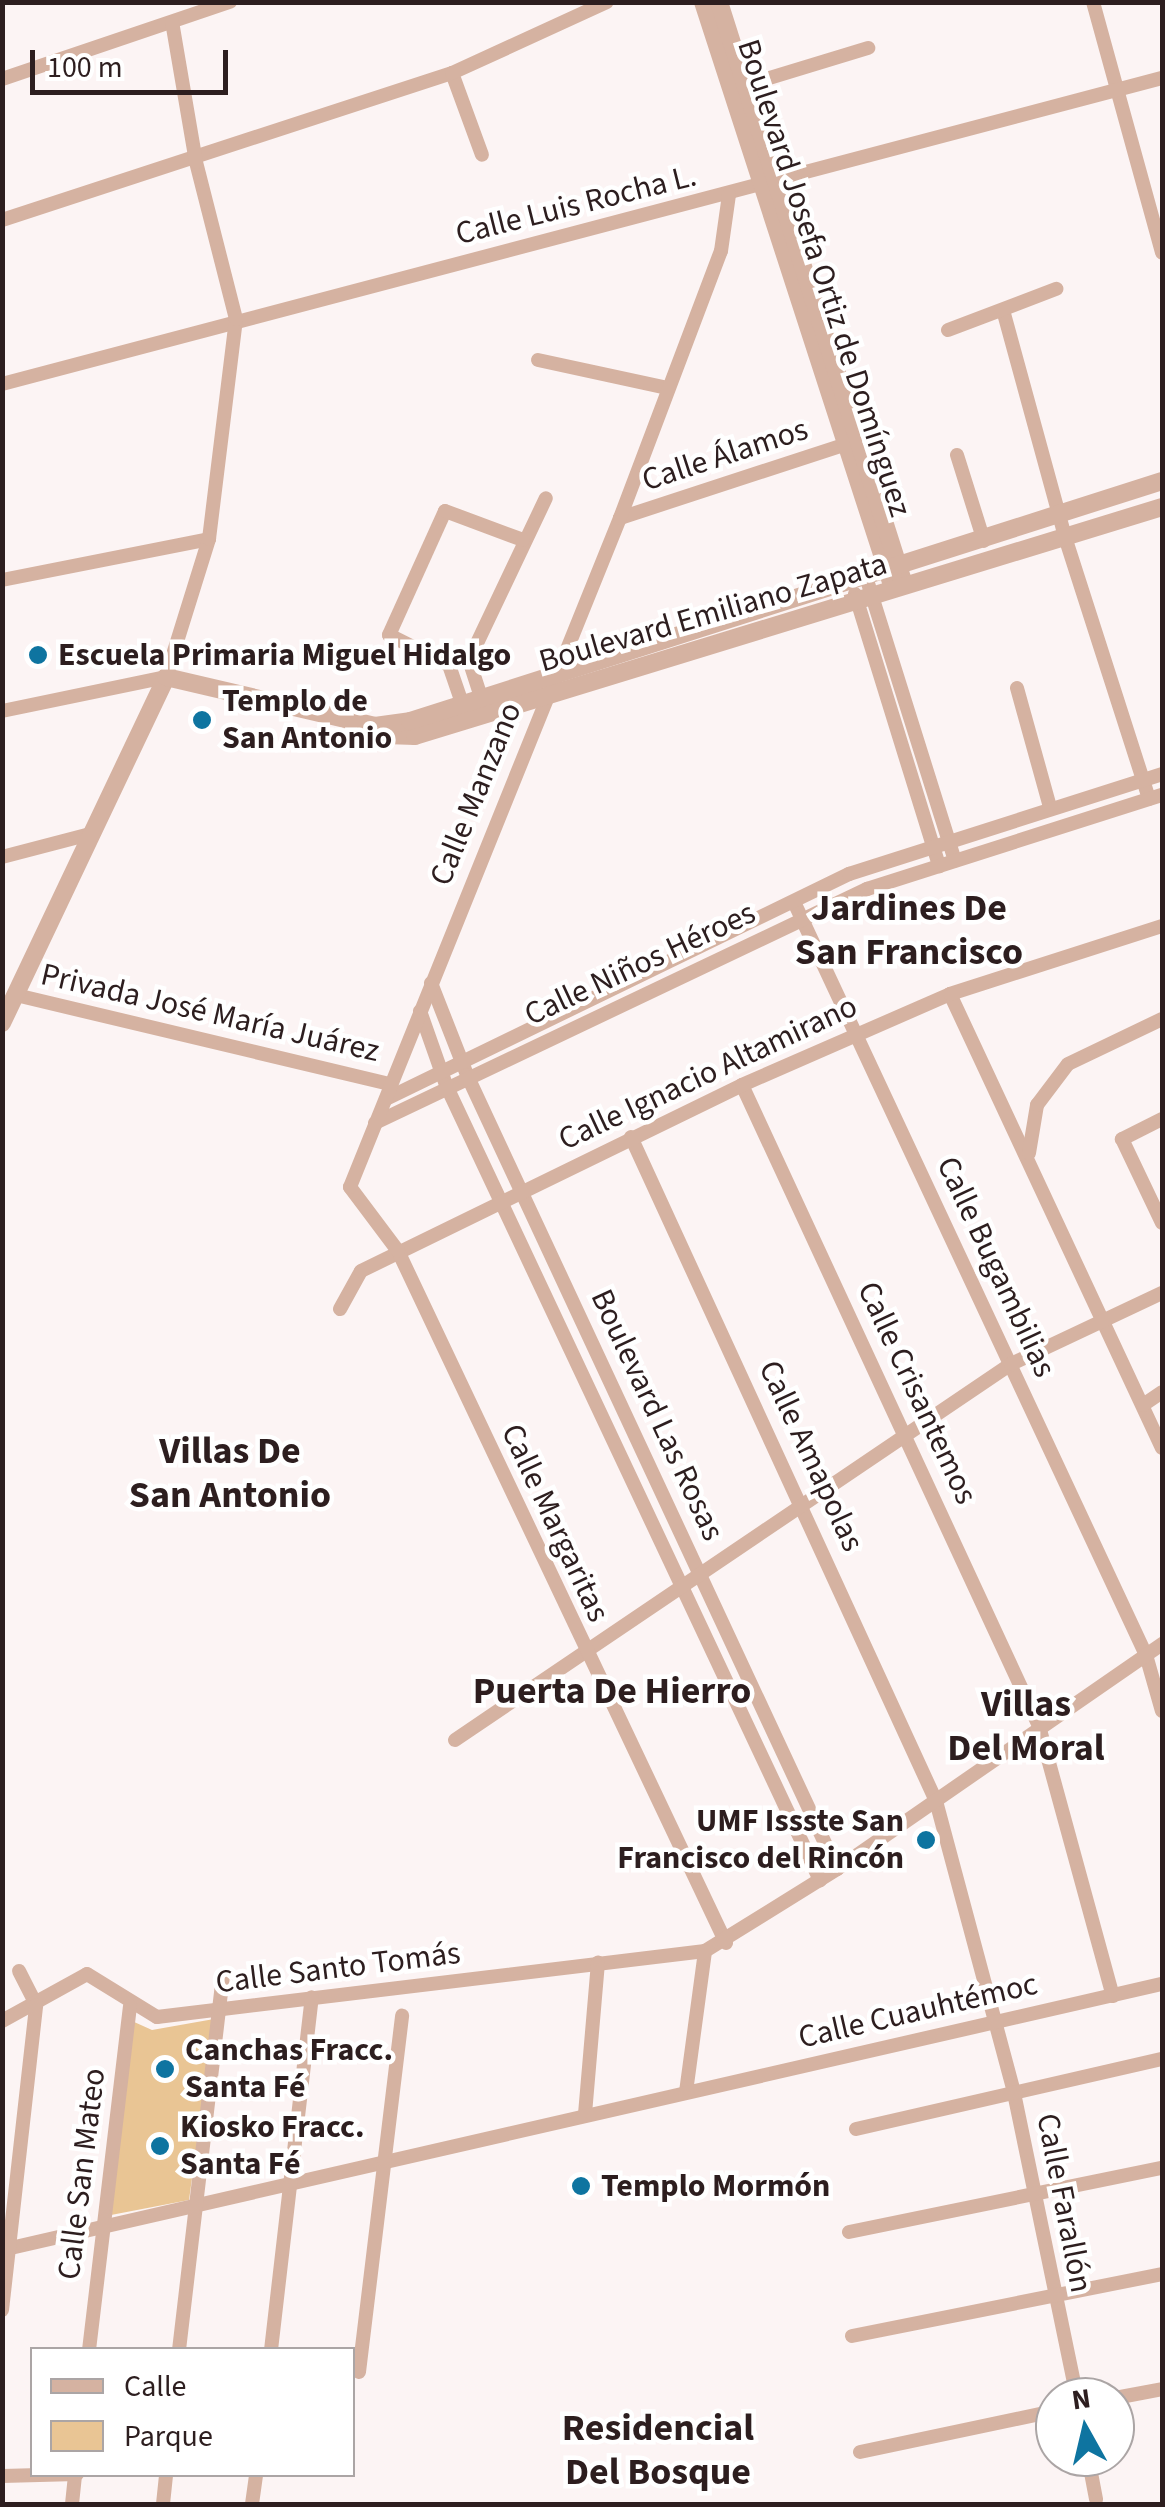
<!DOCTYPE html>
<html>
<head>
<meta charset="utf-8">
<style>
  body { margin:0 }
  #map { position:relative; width:1165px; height:2507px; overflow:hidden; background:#fcf4f4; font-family:"Source Sans 3",sans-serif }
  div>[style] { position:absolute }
  .green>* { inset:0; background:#e9c594 }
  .minor>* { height:14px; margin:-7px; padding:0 7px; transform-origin:7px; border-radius:7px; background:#d5b2a1 }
  .tertiary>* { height:18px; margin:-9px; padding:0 9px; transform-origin:9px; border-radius:9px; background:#d5b2a1 }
  .dots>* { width:28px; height:28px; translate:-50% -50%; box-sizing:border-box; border:5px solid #fff; border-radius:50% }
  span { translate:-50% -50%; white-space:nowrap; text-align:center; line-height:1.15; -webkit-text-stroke:9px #fff; paint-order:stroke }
  .street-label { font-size:32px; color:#2d1e1f }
  .poi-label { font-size:32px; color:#2d1e1f; font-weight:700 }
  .left { translate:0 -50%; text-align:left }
  .right { translate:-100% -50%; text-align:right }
  .quarter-label { font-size:38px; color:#2d1e1f; font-weight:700 }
  .frame { position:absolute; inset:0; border:5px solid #2d1e1f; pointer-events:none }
  .legend { position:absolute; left:30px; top:2347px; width:325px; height:130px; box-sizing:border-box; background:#fff; border:2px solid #aba5a5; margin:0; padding:12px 18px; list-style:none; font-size:30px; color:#2d1e1f }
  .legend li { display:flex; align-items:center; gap:20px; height:50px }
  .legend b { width:50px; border:2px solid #aba5a5 }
  .north { position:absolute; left:1035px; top:2377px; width:100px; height:100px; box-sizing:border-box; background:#fff; border:2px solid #aba5a5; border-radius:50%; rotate:352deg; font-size:28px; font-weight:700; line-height:40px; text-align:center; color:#2d1e1f }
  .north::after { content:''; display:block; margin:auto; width:35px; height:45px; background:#0e74a0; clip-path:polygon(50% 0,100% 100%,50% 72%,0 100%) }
  .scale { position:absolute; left:30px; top:50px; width:198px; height:45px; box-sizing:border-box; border:5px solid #2d1e1f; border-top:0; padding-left:12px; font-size:30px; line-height:35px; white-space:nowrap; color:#2d1e1f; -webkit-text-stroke:8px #fff; paint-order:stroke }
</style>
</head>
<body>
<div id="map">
  <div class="green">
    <div style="clip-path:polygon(214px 2019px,189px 2200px,111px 2215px,132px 2021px,152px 2030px)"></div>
  </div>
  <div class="minor">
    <div style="left:1093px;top:2px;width:260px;rotate:74.6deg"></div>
    <div style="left:452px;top:73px;width:87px;rotate:69.9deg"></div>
    <div style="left:2px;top:79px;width:241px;rotate:-18.7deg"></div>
    <div style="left:743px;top:86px;width:131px;rotate:-16.9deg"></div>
    <div style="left:2px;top:220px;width:473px;rotate:-18.1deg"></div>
    <div style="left:452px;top:73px;width:170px;rotate:-24.6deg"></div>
    <div style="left:1003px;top:310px;width:235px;rotate:74.7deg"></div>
    <div style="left:1065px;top:537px;width:275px;rotate:72.2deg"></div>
    <div style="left:948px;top:330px;width:116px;rotate:-20.8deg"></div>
    <div style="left:538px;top:360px;width:133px;rotate:12.2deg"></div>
    <div style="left:2px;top:384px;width:1200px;rotate:-14.78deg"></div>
    <div style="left:957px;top:455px;width:90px;rotate:72.6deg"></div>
    <div style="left:620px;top:518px;width:238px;rotate:-18.1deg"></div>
    <div style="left:2px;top:580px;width:211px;rotate:-11.2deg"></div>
    <div style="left:867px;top:580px;width:294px;rotate:72.6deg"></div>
    <div style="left:855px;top:594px;width:285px;rotate:72.8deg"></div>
    <div style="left:1017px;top:688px;width:123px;rotate:74.5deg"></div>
    <div style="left:481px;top:697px;width:39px;rotate:-108deg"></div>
    <div style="left:469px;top:660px;width:179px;rotate:-64.6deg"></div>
    <div style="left:462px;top:703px;width:40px;rotate:-108.9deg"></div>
    <div style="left:449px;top:665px;width:67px;rotate:-153.4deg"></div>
    <div style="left:389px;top:635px;width:136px;rotate:-65.7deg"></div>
    <div style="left:445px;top:511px;width:83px;rotate:20.4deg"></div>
    <div style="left:2px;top:711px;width:167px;rotate:-11.7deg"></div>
    <div style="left:166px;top:677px;width:145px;rotate:-72.7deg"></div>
    <div style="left:209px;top:539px;width:222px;rotate:-83deg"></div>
    <div style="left:236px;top:319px;width:162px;rotate:-104.3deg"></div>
    <div style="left:196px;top:162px;width:142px;rotate:-99.7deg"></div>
    <div style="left:2px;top:857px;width:95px;rotate:-14.6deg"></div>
    <div style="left:794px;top:902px;width:831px;rotate:64.95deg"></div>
    <div style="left:1146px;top:1655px;width:58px;rotate:74.1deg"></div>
    <div style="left:431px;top:983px;width:99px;rotate:68.6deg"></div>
    <div style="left:467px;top:1075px;width:876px;rotate:65.01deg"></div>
    <div style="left:950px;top:994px;width:501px;rotate:64.97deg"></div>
    <div style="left:16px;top:995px;width:385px;rotate:13.4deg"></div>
    <div style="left:420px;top:1011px;width:78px;rotate:70.6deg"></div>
    <div style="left:446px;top:1085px;width:879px;rotate:64.81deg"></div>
    <div style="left:742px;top:1085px;width:706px;rotate:65.14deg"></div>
    <div style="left:1039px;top:1726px;width:280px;rotate:74.7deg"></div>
    <div style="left:386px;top:1099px;width:515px;rotate:-25.92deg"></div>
    <div style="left:849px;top:874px;width:329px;rotate:-17.7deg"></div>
    <div style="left:1162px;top:1119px;width:45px;rotate:153.4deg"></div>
    <div style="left:1122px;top:1139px;width:93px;rotate:64.5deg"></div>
    <div style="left:375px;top:1123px;width:545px;rotate:-25.44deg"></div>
    <div style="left:867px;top:889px;width:310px;rotate:-17.7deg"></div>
    <div style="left:631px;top:1137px;width:731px;rotate:65.33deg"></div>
    <div style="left:936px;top:1801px;width:302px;rotate:75deg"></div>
    <div style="left:1014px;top:2093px;width:310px;rotate:78.3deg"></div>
    <div style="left:1029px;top:1153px;width:49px;rotate:-80.5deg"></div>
    <div style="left:1037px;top:1105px;width:51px;rotate:-52.9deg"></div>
    <div style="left:1068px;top:1064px;width:104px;rotate:-25.6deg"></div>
    <div style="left:340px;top:1309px;width:43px;rotate:-61.1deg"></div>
    <div style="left:361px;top:1271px;width:424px;rotate:-26deg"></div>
    <div style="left:742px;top:1085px;width:227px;rotate:-23.6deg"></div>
    <div style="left:950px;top:994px;width:223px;rotate:-17.8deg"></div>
    <div style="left:1143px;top:1405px;width:23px;rotate:-34deg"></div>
    <div style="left:455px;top:1740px;width:671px;rotate:-34.07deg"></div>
    <div style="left:1011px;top:1364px;width:167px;rotate:-25.2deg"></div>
    <div style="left:726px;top:1943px;width:766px;rotate:-115.36deg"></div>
    <div style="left:398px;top:1251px;width:80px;rotate:-126.9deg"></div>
    <div style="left:350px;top:1187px;width:721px;rotate:-68.02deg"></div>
    <div style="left:620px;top:518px;width:285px;rotate:-69.3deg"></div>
    <div style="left:721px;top:251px;width:57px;rotate:-81.9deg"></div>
    <div style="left:19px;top:1971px;width:38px;rotate:63deg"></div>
    <div style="left:2px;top:2021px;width:97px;rotate:-28.9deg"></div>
    <div style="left:87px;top:1974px;width:82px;rotate:31.6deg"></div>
    <div style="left:157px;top:2017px;width:552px;rotate:-6.87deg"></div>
    <div style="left:705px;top:1951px;width:155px;rotate:-31.8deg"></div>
    <div style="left:837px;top:1869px;width:395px;rotate:-34.7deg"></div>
    <div style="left:686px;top:2092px;width:142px;rotate:-82.3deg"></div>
    <div style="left:585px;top:2114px;width:152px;rotate:-85.1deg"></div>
    <div style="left:856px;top:2129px;width:314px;rotate:-12.9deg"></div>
    <div style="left:849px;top:2232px;width:319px;rotate:-11.6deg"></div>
    <div style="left:2px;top:2250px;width:1190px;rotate:-12.92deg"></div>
    <div style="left:2px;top:2310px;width:307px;rotate:-83.6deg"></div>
    <div style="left:852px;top:2336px;width:316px;rotate:-11.3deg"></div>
    <div style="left:89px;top:2350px;width:346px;rotate:-83.2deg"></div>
    <div style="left:179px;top:2350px;width:379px;rotate:-83.3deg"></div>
    <div style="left:271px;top:2350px;width:355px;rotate:-83.4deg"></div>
    <div style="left:359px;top:2372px;width:359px;rotate:-83.1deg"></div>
    <div style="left:1115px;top:2398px;width:48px;rotate:-10.8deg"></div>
    <div style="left:860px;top:2452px;width:199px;rotate:-11.9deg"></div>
    <div style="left:1088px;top:2457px;width:43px;rotate:79.2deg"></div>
    <div style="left:2px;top:2476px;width:75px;rotate:-1.5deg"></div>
    <div style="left:72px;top:2504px;width:30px;rotate:-84deg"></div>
    <div style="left:163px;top:2504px;width:30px;rotate:-84deg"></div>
    <div style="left:252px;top:2504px;width:30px;rotate:-82deg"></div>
  </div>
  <div class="tertiary">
    <div style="left:703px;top:2px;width:610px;rotate:72.04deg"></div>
    <div style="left:719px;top:2px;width:604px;rotate:72.37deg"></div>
    <div style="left:356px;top:734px;width:59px;rotate:1.9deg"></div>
    <div style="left:415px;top:736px;width:781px;rotate:-17.04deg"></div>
    <div style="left:2px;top:1023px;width:383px;rotate:-64.6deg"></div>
    <div style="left:166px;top:677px;width:215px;rotate:13.2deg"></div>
    <div style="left:375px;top:726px;width:35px;rotate:-8deg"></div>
    <div style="left:410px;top:721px;width:789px;rotate:-17.7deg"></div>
  </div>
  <div class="dots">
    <div style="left:38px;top:655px;background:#0e74a0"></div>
    <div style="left:202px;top:720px;background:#0e74a0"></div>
    <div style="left:926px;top:1840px;background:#0e74a0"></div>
    <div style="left:165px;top:2069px;background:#0e74a0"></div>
    <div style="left:160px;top:2146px;background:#0e74a0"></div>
    <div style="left:581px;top:2186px;background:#0e74a0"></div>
  </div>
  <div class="street-label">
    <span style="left:576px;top:205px;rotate:-14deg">Calle Luis Rocha L.</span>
    <span style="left:824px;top:278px;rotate:72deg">Boulevard Josefa Ortiz de Domínguez</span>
    <span style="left:725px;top:455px;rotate:-18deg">Calle Álamos</span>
    <span style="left:713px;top:613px;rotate:-16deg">Boulevard Emiliano Zapata</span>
    <span style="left:476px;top:794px;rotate:-68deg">Calle Manzano</span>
    <span style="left:640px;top:964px;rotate:-25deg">Calle Niños Héroes</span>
    <span style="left:210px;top:1013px;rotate:13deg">Privada José María Juárez</span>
    <span style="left:708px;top:1073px;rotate:-25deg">Calle Ignacio Altamirano</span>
    <span style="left:996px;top:1267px;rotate:65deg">Calle Bugambilias</span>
    <span style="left:917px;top:1393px;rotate:65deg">Calle Crisantemos</span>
    <span style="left:657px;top:1415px;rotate:65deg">Boulevard Las Rosas</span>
    <span style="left:811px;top:1456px;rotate:65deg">Calle Amapolas</span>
    <span style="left:555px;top:1523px;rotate:65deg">Calle Margaritas</span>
    <span style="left:338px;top:1968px;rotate:-7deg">Calle Santo Tomás</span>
    <span style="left:918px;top:2011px;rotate:-13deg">Calle Cuauhtémoc</span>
    <span style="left:82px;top:2174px;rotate:-83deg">Calle San Mateo</span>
    <span style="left:1064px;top:2203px;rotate:79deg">Calle Farallón</span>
  </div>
  <div class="poi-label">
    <span class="left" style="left:58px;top:655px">Escuela Primaria Miguel Hidalgo</span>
    <span class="left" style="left:222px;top:720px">Templo de<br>San Antonio</span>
    <span class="right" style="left:904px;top:1840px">UMF Issste San<br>Francisco del Rincón</span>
    <span class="left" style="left:185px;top:2069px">Canchas Fracc.<br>Santa Fé</span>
    <span class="left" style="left:180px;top:2146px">Kiosko Fracc.<br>Santa Fé</span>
    <span class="left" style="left:601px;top:2186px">Templo Mormón</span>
  </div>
  <div class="quarter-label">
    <span style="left:909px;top:931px">Jardines De<br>San Francisco</span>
    <span style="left:230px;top:1474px">Villas De<br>San Antonio</span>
    <span style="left:612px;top:1692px">Puerta De Hierro</span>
    <span style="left:1026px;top:1727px">Villas<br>Del Moral</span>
    <span style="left:658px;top:2451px">Residencial<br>Del Bosque</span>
  </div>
  <div class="frame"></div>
  <ul class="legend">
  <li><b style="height:12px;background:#d5b2a1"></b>Calle</li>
  <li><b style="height:28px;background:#e9c594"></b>Parque</li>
  </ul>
  <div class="north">N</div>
  <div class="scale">100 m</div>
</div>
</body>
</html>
